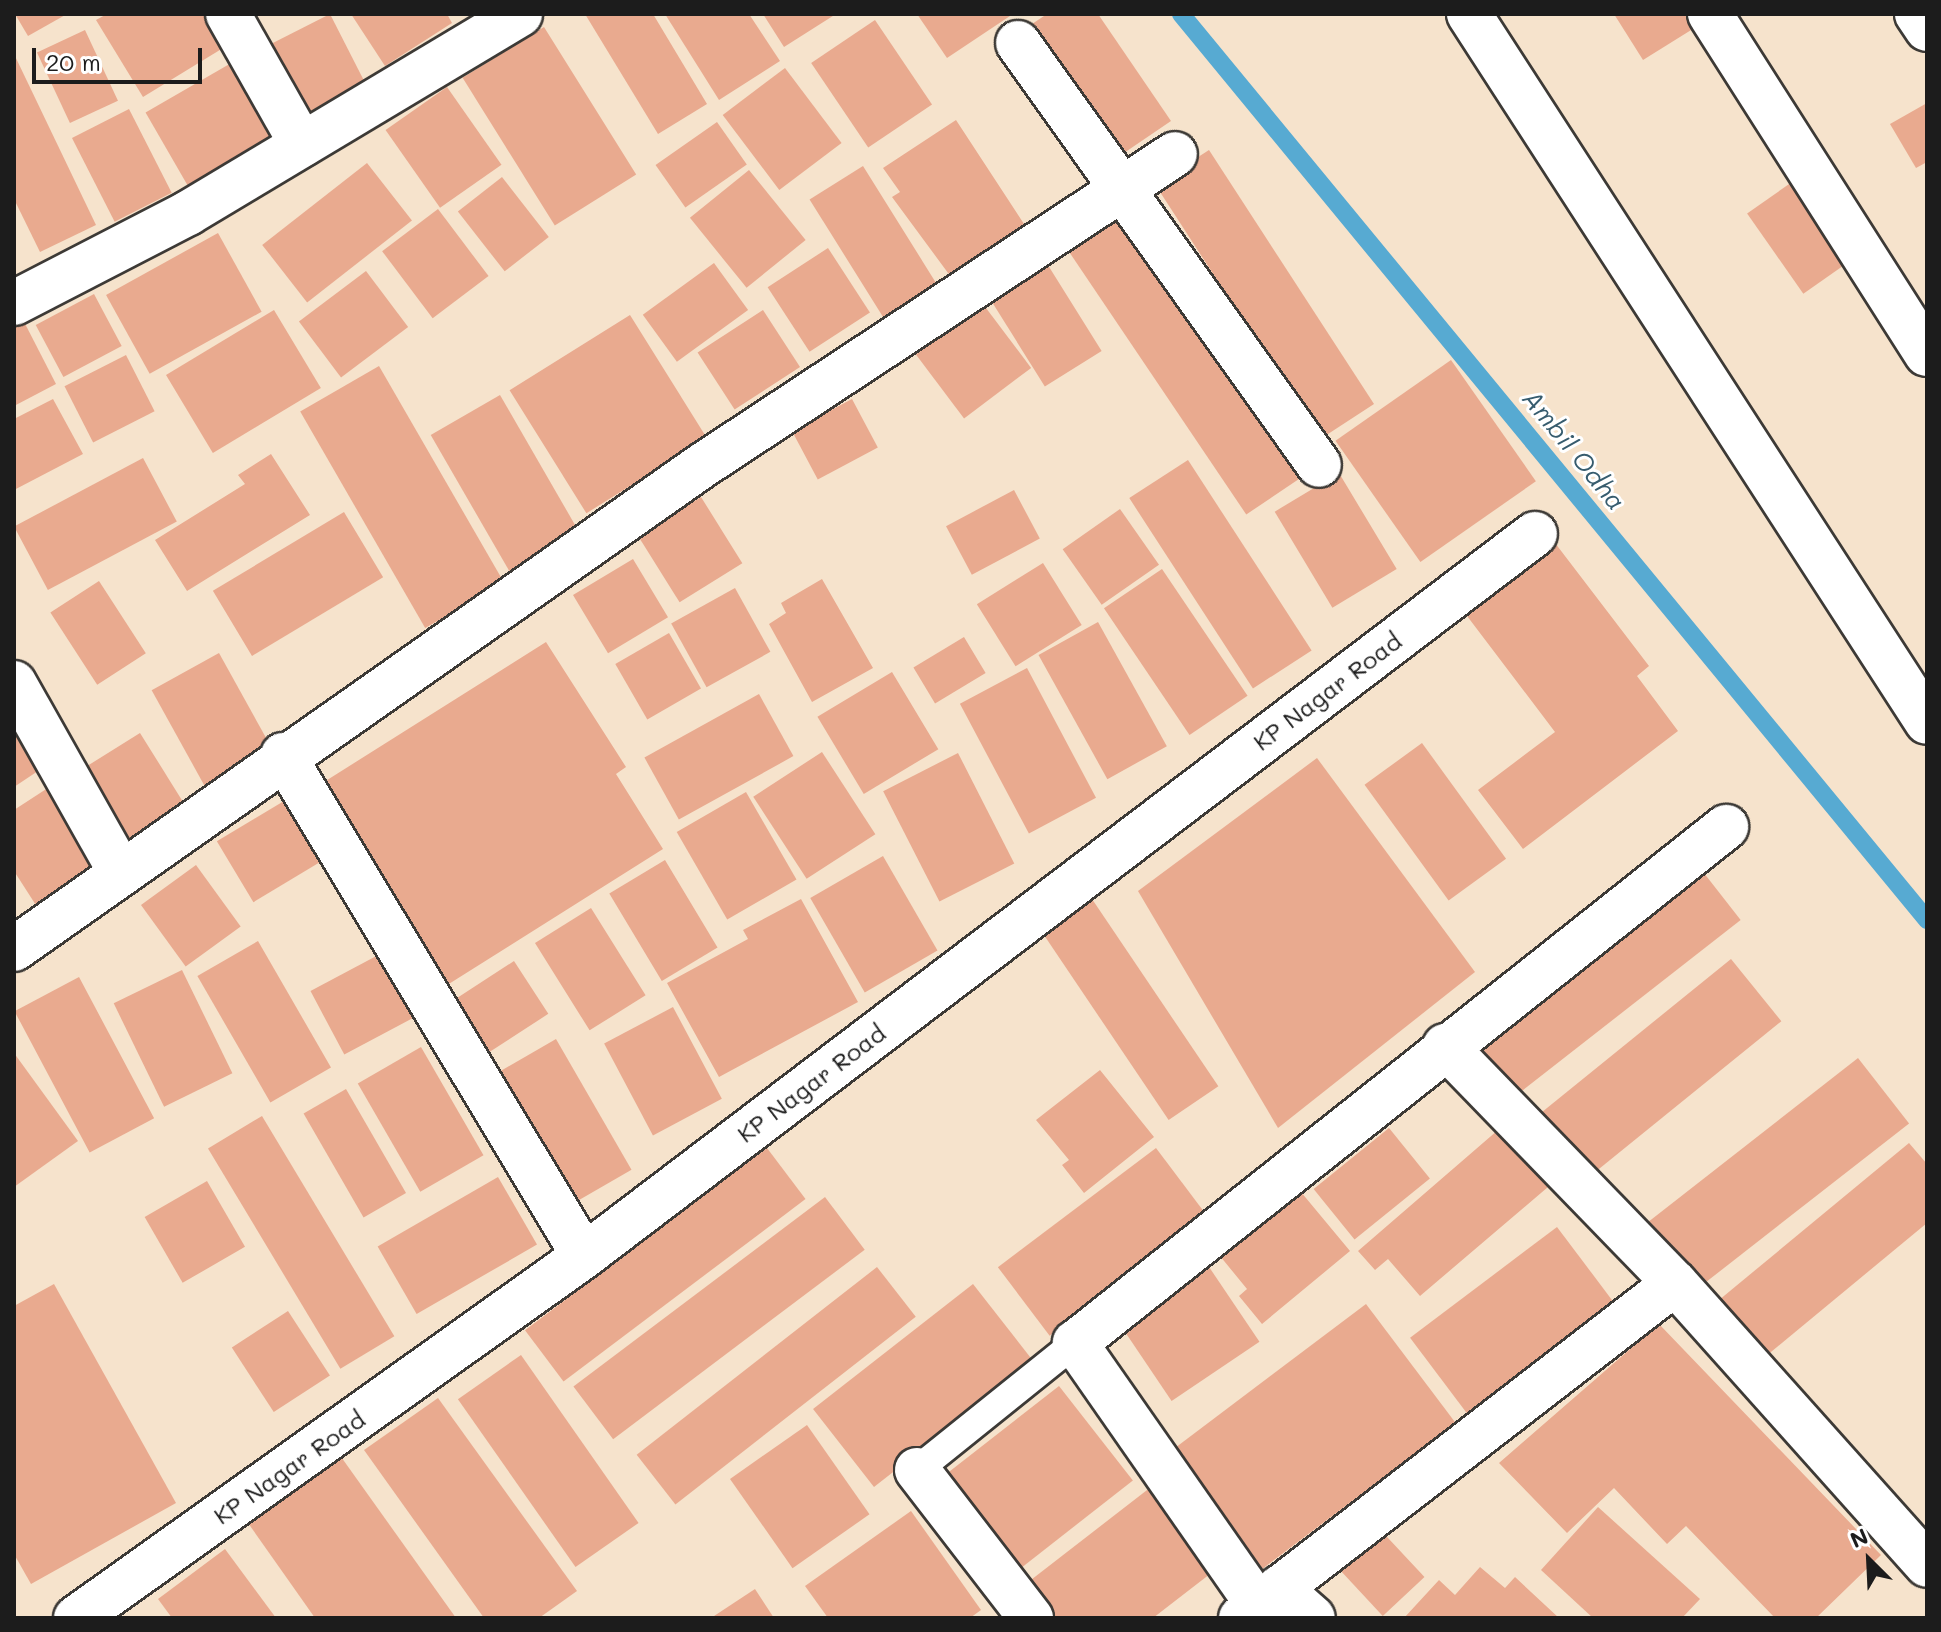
<!DOCTYPE html>
<html>
<head>
<meta charset="utf-8">
<style>
  body { margin:0 }
  #map { position:relative; width:1941px; height:1632px; overflow:hidden; background:#f6e3cc; font-family:Mali,sans-serif }
  div>[style] { position:absolute }
  .stream>* { height:18px; margin:-9px; padding:0 9px; transform-origin:9px; border-radius:9px; background:#57aad2 }
  .building>* { inset:0; background:#e9aa8f; transform-origin:0 0 }
  .roads { filter:drop-shadow(2px 0 #3d3a36) drop-shadow(-2px 0 #3d3a36) drop-shadow(0 2px #3d3a36) drop-shadow(0 -2px #3d3a36) }
  .lane>* { height:28px; margin:-14px; padding:0 14px; transform-origin:14px; border-radius:14px; background:#fff }
  .street>* { height:44px; margin:-22px; padding:0 22px; transform-origin:22px; border-radius:22px; background:#fff }
  span { translate:-50% -50%; white-space:nowrap; text-align:center; line-height:1.15; -webkit-text-stroke:6px #fff; paint-order:stroke }
  .street-label { font-size:24px; color:#1c1c1c }
  .water-label { font-size:26px; color:#375c6e; font-style:italic }
  .frame { position:absolute; inset:0; border:16px solid #1c1c1c; pointer-events:none }
  .north { position:absolute; left:1829px; top:1520px; width:80px; height:80px; -webkit-text-stroke:6px #fff; paint-order:stroke; rotate:336deg; font-size:22px; font-weight:700; line-height:32px; text-align:center; color:#1c1c1c }
  .north::after { content:''; display:block; margin:auto; width:28px; height:36px; background:#1c1c1c; clip-path:polygon(50% 0,100% 100%,50% 72%,0 100%) }
  .scale { position:absolute; left:32px; top:48px; width:170px; height:36px; box-sizing:border-box; border:4px solid #1c1c1c; border-top:0; padding-left:10px; font-size:24px; line-height:28px; white-space:nowrap; color:#1c1c1c; -webkit-text-stroke:6px #fff; paint-order:stroke }
</style>
</head>
<body>
<div id="map">
  <div class="stream">
    <div style="left:1181px;top:14px;width:1174px;rotate:50.53deg"></div>
  </div>
  <div class="building">
    <div style="clip-path:polygon(15px 14px,67px 14px,28px 36px)"></div>
    <div style="clip-path:polygon(107px 14px,209px 14px,228px 45px,143px 97px,96px 20px)"></div>
    <div style="left:330px;top:14px;width:80px;height:68px;rotate:63deg"></div>
    <div style="clip-path:polygon(351px 14px,447px 14px,452px 23px,385px 66px)"></div>
    <div style="clip-path:polygon(585px 14px,653px 14px,707px 104px,658px 134px)"></div>
    <div style="clip-path:polygon(665px 14px,749px 14px,780px 61px,719px 100px)"></div>
    <div style="clip-path:polygon(763px 14px,836px 14px,784px 47px)"></div>
    <div style="clip-path:polygon(917px 14px,1013px 14px,947px 58px)"></div>
    <div style="clip-path:polygon(1047px 14px,1098px 14px,1171px 121px,1121px 155px,1032px 24px)"></div>
    <div style="clip-path:polygon(1614px 14px,1699px 14px,1704px 22px,1643px 60px)"></div>
    <div style="left:875px;top:20px;width:102px;height:77px;rotate:56deg"></div>
    <div style="left:544px;top:27px;width:174px;height:96px;rotate:58deg"></div>
    <div style="left:85px;top:30px;width:78px;height:53px;rotate:65deg"></div>
    <div style="clip-path:polygon(14px 54px,96px 225px,40px 252px,14px 199px)"></div>
    <div style="left:233px;top:62px;width:86px;height:101px;rotate:60deg"></div>
    <div style="left:785px;top:68px;width:94px;height:78px;rotate:53deg"></div>
    <div style="left:447px;top:87px;width:95px;height:75px;rotate:55deg"></div>
    <div style="clip-path:polygon(1927px 103px,1927px 162px,1916px 168px,1890px 124px)"></div>
    <div style="left:129px;top:109px;width:94px;height:64px;rotate:63deg"></div>
    <div style="clip-path:polygon(956px 120px,1026px 227px,951px 277px,892px 197px,900px 192px,883px 168px)"></div>
    <div style="left:717px;top:122px;width:52px;height:75px;rotate:55deg"></div>
    <div style="left:1209px;top:150px;width:303px;height:64px;rotate:57deg"></div>
    <div style="left:367px;top:163px;width:73px;height:133px;rotate:52deg"></div>
    <div style="left:863px;top:166px;width:139px;height:63px;rotate:58deg"></div>
    <div style="left:749px;top:170px;width:90px;height:76px;rotate:51deg"></div>
    <div style="left:1802px;top:175px;width:98px;height:67px;rotate:55deg"></div>
    <div style="left:502px;top:177px;width:76px;height:56px;rotate:52deg"></div>
    <div style="left:1112px;top:201px;width:335px;height:64px;rotate:56deg"></div>
    <div style="left:438px;top:209px;width:84px;height:70px;rotate:53deg"></div>
    <div style="left:218px;top:233px;width:90px;height:128px;rotate:61deg"></div>
    <div style="left:828px;top:248px;width:77px;height:72px;rotate:57deg"></div>
    <div style="left:1046px;top:262px;width:105px;height:67px;rotate:58deg"></div>
    <div style="left:714px;top:263px;width:58px;height:88px;rotate:54deg"></div>
    <div style="left:366px;top:271px;width:70px;height:84px;rotate:53deg"></div>
    <div style="left:94px;top:294px;width:59px;height:66px;rotate:62deg"></div>
    <div style="left:983px;top:304px;width:80px;height:84px;rotate:53deg"></div>
    <div style="left:274px;top:310px;width:91px;height:126px;rotate:59deg"></div>
    <div style="left:763px;top:310px;width:68px;height:78px;rotate:57deg"></div>
    <div style="clip-path:polygon(19px 312px,56px 384px,14px 406px,14px 315px)"></div>
    <div style="left:630px;top:315px;width:145px;height:142px;rotate:58deg"></div>
    <div style="left:126px;top:355px;width:63px;height:69px;rotate:63deg"></div>
    <div style="left:1451px;top:360px;width:148px;height:141px;rotate:55deg"></div>
    <div style="left:379px;top:366px;width:250px;height:91px;rotate:60deg"></div>
    <div style="left:500px;top:395px;width:164px;height:80px;rotate:60deg"></div>
    <div style="clip-path:polygon(53px 399px,83px 454px,14px 490px,14px 419px)"></div>
    <div style="left:852px;top:399px;width:55px;height:68px;rotate:62deg"></div>
    <div style="clip-path:polygon(271px 454px,310px 515px,187px 591px,155px 540px,245px 484px,238px 475px)"></div>
    <div style="left:143px;top:458px;width:72px;height:146px;rotate:62deg"></div>
    <div style="left:1188px;top:460px;width:227px;height:70px;rotate:57deg"></div>
    <div style="left:1339px;top:473px;width:112px;height:75px;rotate:59deg"></div>
    <div style="left:1014px;top:490px;width:55px;height:77px;rotate:62deg"></div>
    <div style="left:701px;top:497px;width:78px;height:74px;rotate:58deg"></div>
    <div style="left:1120px;top:509px;width:68px;height:70px;rotate:55deg"></div>
    <div style="left:344px;top:512px;width:76px;height:153px;rotate:59deg"></div>
    <div style="clip-path:polygon(1552px 539px,1649px 666px,1637px 676px,1678px 731px,1523px 849px,1478px 790px,1555px 732px,1461px 608px)"></div>
    <div style="left:633px;top:559px;width:68px;height:70px;rotate:59deg"></div>
    <div style="left:1043px;top:563px;width:73px;height:78px;rotate:58deg"></div>
    <div style="left:1162px;top:569px;width:153px;height:70px;rotate:56deg"></div>
    <div style="clip-path:polygon(822px 579px,873px 668px,812px 702px,769px 624px,786px 613px,781px 603px)"></div>
    <div style="left:99px;top:581px;width:86px;height:58px;rotate:57deg"></div>
    <div style="left:735px;top:588px;width:73px;height:73px;rotate:61deg"></div>
    <div style="left:1098px;top:622px;width:142px;height:68px;rotate:61deg"></div>
    <div style="left:669px;top:633px;width:64px;height:62px;rotate:60deg"></div>
    <div style="left:964px;top:637px;width:42px;height:59px;rotate:59deg"></div>
    <div style="clip-path:polygon(546px 642px,626px 767px,616px 774px,663px 849px,444px 987px,324px 782px)"></div>
    <div style="left:219px;top:653px;width:113px;height:77px;rotate:61deg"></div>
    <div style="left:1027px;top:668px;width:147px;height:76px;rotate:62deg"></div>
    <div style="left:892px;top:672px;width:90px;height:87px;rotate:59deg"></div>
    <div style="left:759px;top:694px;width:71px;height:131px;rotate:61deg"></div>
    <div style="clip-path:polygon(14px 721px,44px 767px,14px 787px)"></div>
    <div style="left:140px;top:733px;width:88px;height:78px;rotate:58deg"></div>
    <div style="left:1422px;top:743px;width:143px;height:71px;rotate:54deg"></div>
    <div style="left:822px;top:752px;width:98px;height:82px;rotate:57deg"></div>
    <div style="left:958px;top:753px;width:124px;height:84px;rotate:63deg"></div>
    <div style="clip-path:polygon(1317px 758px,1475px 972px,1278px 1128px,1138px 891px)"></div>
    <div style="clip-path:polygon(57px 782px,112px 868px,41px 913px,14px 871px,14px 810px)"></div>
    <div style="left:746px;top:792px;width:101px;height:80px;rotate:60deg"></div>
    <div style="left:294px;top:795px;width:71px;height:90px;rotate:59deg"></div>
    <div style="left:883px;top:856px;width:109px;height:84px;rotate:60deg"></div>
    <div style="left:665px;top:860px;width:102px;height:65px;rotate:59deg"></div>
    <div style="left:196px;top:865px;width:76px;height:68px;rotate:54deg"></div>
    <div style="left:1700px;top:868px;width:66px;height:296px;rotate:52deg"></div>
    <div style="clip-path:polygon(801px 899px,858px 1002px,719px 1077px,667px 983px,748px 939px,743px 930px)"></div>
    <div style="left:1092px;top:899px;width:226px;height:60px;rotate:56deg"></div>
    <div style="left:591px;top:908px;width:103px;height:66px;rotate:58deg"></div>
    <div style="left:258px;top:941px;width:146px;height:70px;rotate:60deg"></div>
    <div style="left:382px;top:953px;width:72px;height:81px;rotate:62deg"></div>
    <div style="left:1731px;top:959px;width:80px;height:253px;rotate:51deg"></div>
    <div style="left:514px;top:961px;width:63px;height:78px;rotate:57deg"></div>
    <div style="left:182px;top:970px;width:115px;height:76px;rotate:64deg"></div>
    <div style="left:79px;top:977px;width:160px;height:73px;rotate:62deg"></div>
    <div style="left:673px;top:1007px;width:104px;height:78px;rotate:62deg"></div>
    <div style="left:556px;top:1039px;width:151px;height:70px;rotate:60deg"></div>
    <div style="left:421px;top:1047px;width:125px;height:73px;rotate:60deg"></div>
    <div style="clip-path:polygon(14px 1053px,78px 1141px,14px 1187px)"></div>
    <div style="left:1858px;top:1058px;width:83px;height:274px;rotate:52deg"></div>
    <div style="clip-path:polygon(1100px 1070px,1154px 1137px,1084px 1193px,1062px 1165px,1069px 1160px,1036px 1120px)"></div>
    <div style="left:346px;top:1089px;width:120px;height:49px;rotate:60deg"></div>
    <div style="left:262px;top:1116px;width:257px;height:63px;rotate:59deg"></div>
    <div style="left:1389px;top:1128px;width:65px;height:97px;rotate:51deg"></div>
    <div style="clip-path:polygon(1498px 1130px,1548px 1187px,1420px 1296px,1388px 1259px,1375px 1270px,1358px 1251px)"></div>
    <div style="clip-path:polygon(1909px 1143px,1927px 1164px,1927px 1223px,1754px 1366px,1707px 1310px)"></div>
    <div style="left:767px;top:1148px;width:64px;height:303px;rotate:53deg"></div>
    <div style="left:1156px;top:1148px;width:86px;height:198px;rotate:53deg"></div>
    <div style="left:498px;top:1177px;width:78px;height:139px;rotate:60deg"></div>
    <div style="clip-path:polygon(1291px 1180px,1350px 1251px,1262px 1324px,1239px 1296px,1247px 1289px,1211px 1245px)"></div>
    <div style="left:207px;top:1181px;width:76px;height:72px;rotate:60deg"></div>
    <div style="left:825px;top:1197px;width:66px;height:315px;rotate:53deg"></div>
    <div style="left:1557px;top:1227px;width:111px;height:184px;rotate:53deg"></div>
    <div style="left:1203px;top:1258px;width:101px;height:106px;rotate:56deg"></div>
    <div style="left:877px;top:1267px;width:63px;height:305px;rotate:52deg"></div>
    <div style="clip-path:polygon(54px 1284px,176px 1503px,31px 1584px,14px 1554px,14px 1306px)"></div>
    <div style="left:973px;top:1284px;width:99px;height:203px;rotate:52deg"></div>
    <div style="left:1366px;top:1304px;width:149px;height:250px;rotate:53deg"></div>
    <div style="left:288px;top:1311px;width:77px;height:67px;rotate:57deg"></div>
    <div style="clip-path:polygon(1659px 1324px,1881px 1555px,1816px 1618px,1775px 1618px,1686px 1526px,1667px 1544px,1614px 1488px,1567px 1533px,1499px 1463px)"></div>
    <div style="left:521px;top:1355px;width:205px;height:77px;rotate:55deg"></div>
    <div style="left:1059px;top:1386px;width:120px;height:152px;rotate:52deg"></div>
    <div style="clip-path:polygon(438px 1398px,577px 1591px,539px 1618px,484px 1618px,364px 1450px)"></div>
    <div style="left:807px;top:1425px;width:109px;height:94px;rotate:55deg"></div>
    <div style="clip-path:polygon(334px 1447px,456px 1618px,315px 1618px,241px 1513px)"></div>
    <div style="clip-path:polygon(1160px 1480px,1219px 1567px,1153px 1618px,1054px 1618px,1027px 1583px)"></div>
    <div style="clip-path:polygon(1598px 1507px,1700px 1599px,1682px 1618px,1593px 1618px,1541px 1570px)"></div>
    <div style="clip-path:polygon(911px 1511px,981px 1610px,970px 1618px,828px 1618px,805px 1586px)"></div>
    <div style="left:1374px;top:1523px;width:74px;height:57px;rotate:47deg"></div>
    <div style="clip-path:polygon(225px 1549px,276px 1618px,172px 1618px,158px 1599px)"></div>
    <div style="clip-path:polygon(1480px 1567px,1505px 1588px,1515px 1577px,1559px 1618px,1404px 1618px,1439px 1580px,1455px 1595px)"></div>
    <div style="clip-path:polygon(755px 1589px,774px 1618px,711px 1618px)"></div>
  </div>
  <div class="roads">
    <div class="lane">
      <div style="left:917px;top:1470px;width:203px;rotate:-38.8deg"></div>
    </div>
    <div class="street">
      <div style="left:228px;top:14px;width:150px;rotate:60.5deg"></div>
      <div style="left:1469px;top:14px;width:843px;rotate:57.1deg"></div>
      <div style="left:1710px;top:14px;width:403px;rotate:57.5deg"></div>
      <div style="left:1917px;top:14px;width:18px;rotate:56deg"></div>
      <div style="left:1018px;top:43px;width:518px;rotate:54.5deg"></div>
      <div style="left:14px;top:303px;width:196px;rotate:-27.3deg"></div>
      <div style="left:188px;top:213px;width:387px;rotate:-30.9deg"></div>
      <div style="left:14px;top:683px;width:216px;rotate:60.6deg"></div>
      <div style="left:283px;top:755px;width:584px;rotate:59deg"></div>
      <div style="left:14px;top:949px;width:842px;rotate:-35.09deg"></div>
      <div style="left:703px;top:465px;width:565px;rotate:-33.38deg"></div>
      <div style="left:1445px;top:1046px;width:330px;rotate:45.9deg"></div>
      <div style="left:1675px;top:1283px;width:378px;rotate:48.2deg"></div>
      <div style="left:917px;top:1470px;width:187px;rotate:52.4deg"></div>
      <div style="left:1279px;top:1588px;width:45px;rotate:41.4deg"></div>
      <div style="left:1258px;top:1605px;width:320px;rotate:-124.9deg"></div>
      <div style="left:1075px;top:1343px;width:831px;rotate:-38.4deg"></div>
      <div style="left:76px;top:1618px;width:624px;rotate:-35.47deg"></div>
      <div style="left:584px;top:1256px;width:1194px;rotate:-37.21deg"></div>
      <div style="left:1241px;top:1618px;width:548px;rotate:-37.66deg"></div>
    </div>
  </div>
  <div class="street-label">
    <span style="left:1327px;top:691px;rotate:-37deg">KP Nagar Road</span>
    <span style="left:811px;top:1083px;rotate:-37deg">KP Nagar Road</span>
    <span style="left:289px;top:1467px;rotate:-35deg">KP Nagar Road</span>
  </div>
  <div class="water-label">
    <span style="left:1574px;top:450px;rotate:51deg">Ambil Odha</span>
  </div>
  <div class="frame"></div>
  <div class="north">N</div>
  <div class="scale">20 m</div>
</div>
</body>
</html>
